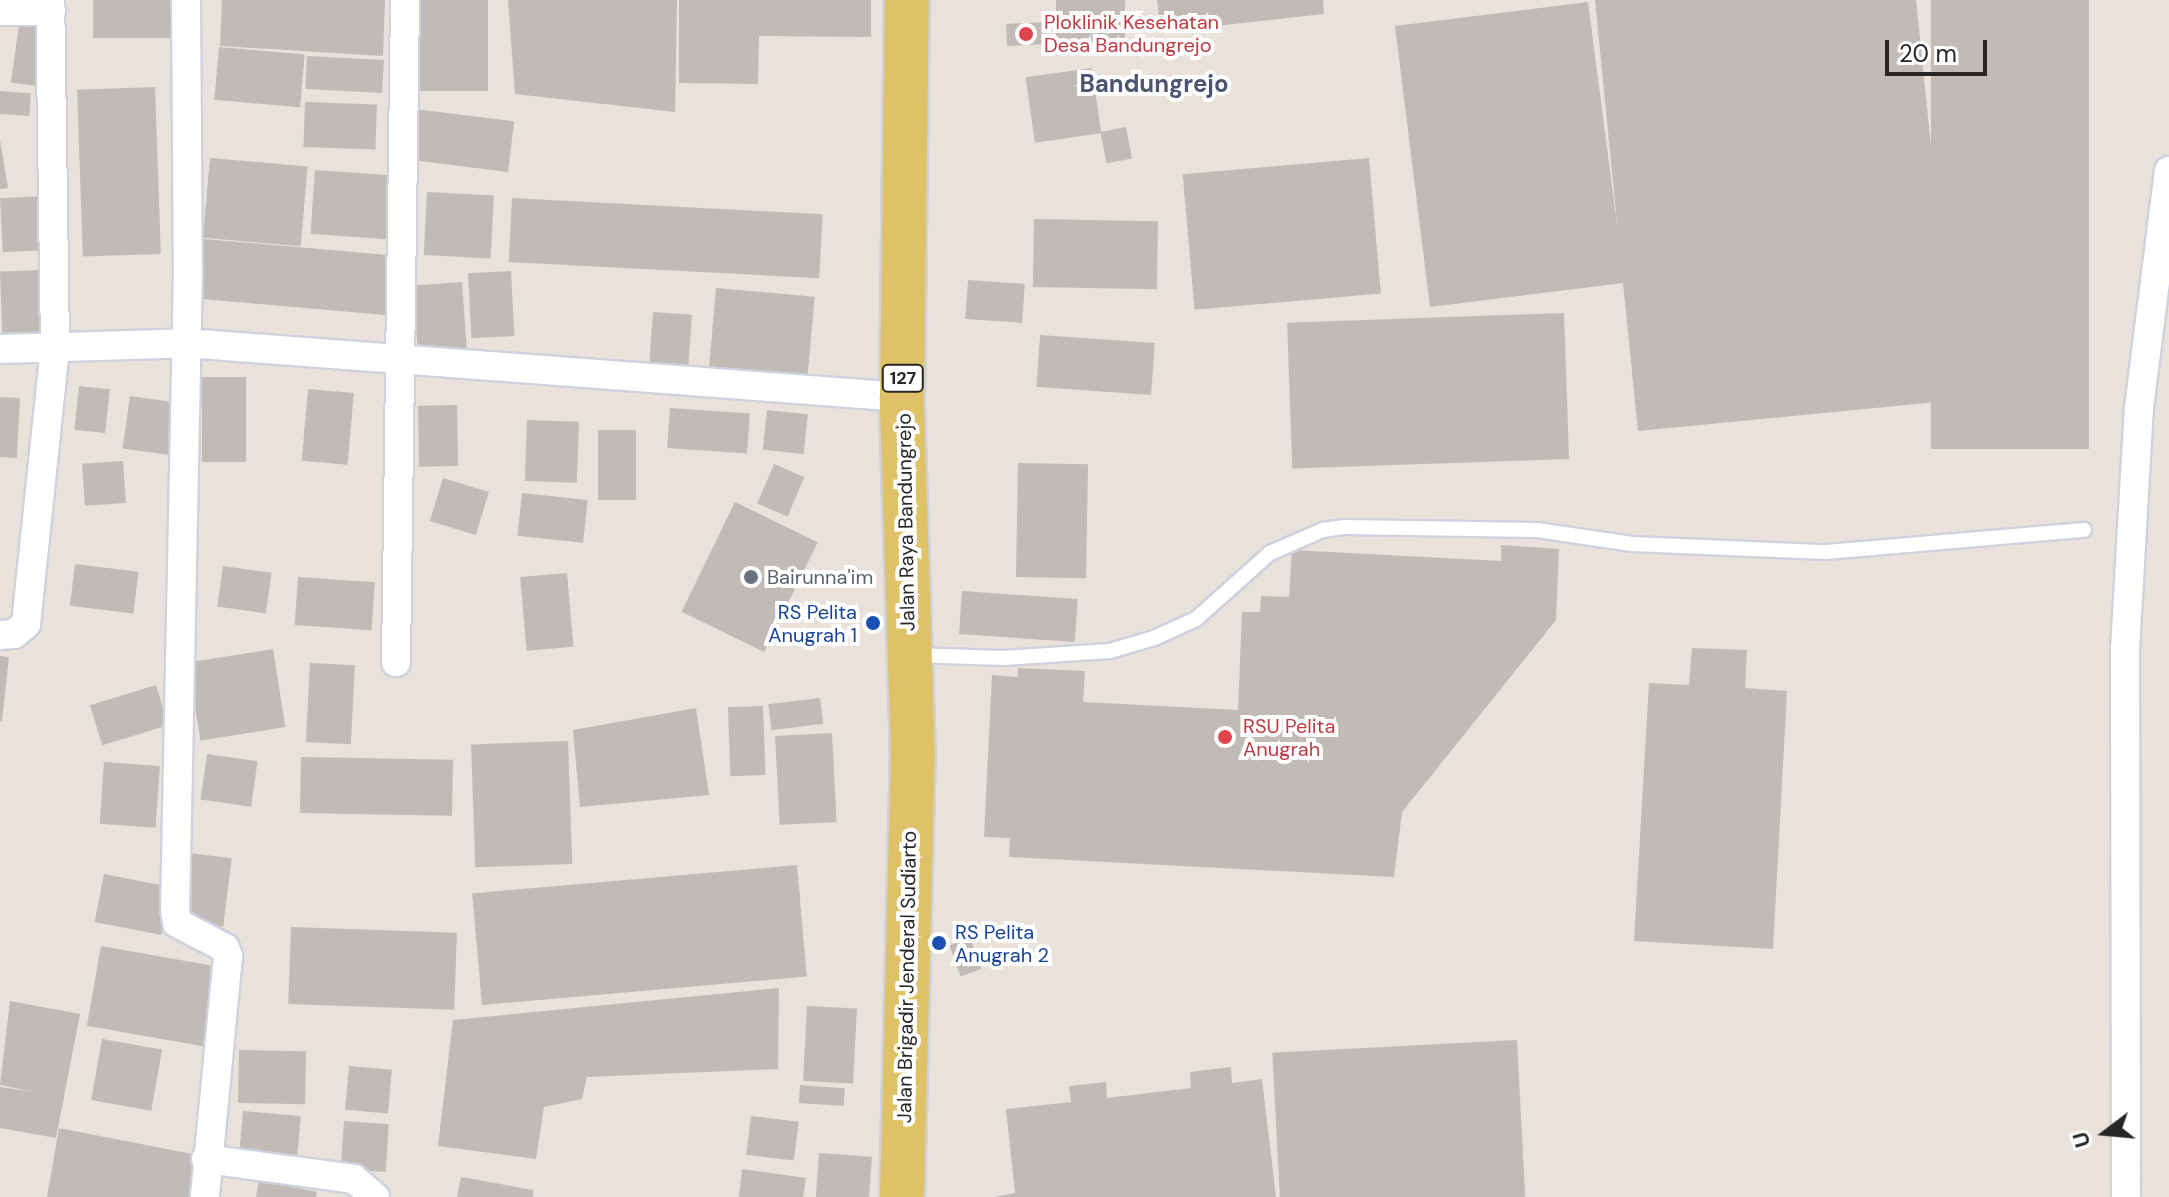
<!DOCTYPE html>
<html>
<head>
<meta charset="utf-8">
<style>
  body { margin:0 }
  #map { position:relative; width:2169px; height:1197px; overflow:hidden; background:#e8e2da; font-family:"DM Sans",sans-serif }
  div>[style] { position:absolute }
  .building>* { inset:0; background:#c0bbb6; transform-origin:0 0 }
  .roads { filter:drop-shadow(2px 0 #cfd2de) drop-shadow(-2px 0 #cfd2de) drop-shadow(0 2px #cfd2de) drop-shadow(0 -2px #cfd2de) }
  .service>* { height:14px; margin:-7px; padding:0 7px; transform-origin:7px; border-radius:7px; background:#fff }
  .minor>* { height:28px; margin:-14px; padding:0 14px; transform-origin:14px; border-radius:14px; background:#fff }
  .primary>* { height:44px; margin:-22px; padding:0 22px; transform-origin:22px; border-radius:22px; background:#dfc267 }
  .dots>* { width:22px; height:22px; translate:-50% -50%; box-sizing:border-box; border:4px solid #fff; border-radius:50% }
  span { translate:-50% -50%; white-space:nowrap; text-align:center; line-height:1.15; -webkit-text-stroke:8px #fff; paint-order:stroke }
  .shield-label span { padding:2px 6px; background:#fff; border:2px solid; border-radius:6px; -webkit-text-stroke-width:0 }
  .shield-label { font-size:18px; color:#272727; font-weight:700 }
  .health-label { font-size:20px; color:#be3a42 }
  .left { translate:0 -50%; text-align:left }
  .street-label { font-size:20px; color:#272727 }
  .worship-label { font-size:20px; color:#5b616d }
  .transit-label { font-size:20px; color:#164399 }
  .right { translate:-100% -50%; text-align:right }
  .quarter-label { font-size:24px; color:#4d5471; font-weight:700 }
  .north { position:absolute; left:2065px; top:1093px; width:80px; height:80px; -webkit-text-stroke:6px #fff; paint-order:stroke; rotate:254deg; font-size:22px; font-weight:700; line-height:32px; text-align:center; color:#272727 }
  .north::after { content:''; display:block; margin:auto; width:28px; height:36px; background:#272727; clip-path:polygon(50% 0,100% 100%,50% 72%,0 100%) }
  .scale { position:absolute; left:1885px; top:40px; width:102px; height:36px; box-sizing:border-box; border:4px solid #272727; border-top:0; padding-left:10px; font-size:24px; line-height:28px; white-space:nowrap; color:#272727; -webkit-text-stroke:6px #fff; paint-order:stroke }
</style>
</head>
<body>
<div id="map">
  <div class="building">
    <div style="left:93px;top:0;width:81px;height:38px"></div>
    <div style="clip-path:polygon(222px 0,385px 0,383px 56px,220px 46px)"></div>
    <div style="left:417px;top:0;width:71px;height:91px"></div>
    <div style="clip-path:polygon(508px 0,677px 0,675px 112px,515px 94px)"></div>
    <div style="clip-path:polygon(679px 0,871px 0,871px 37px,759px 36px,758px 84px,679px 83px)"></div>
    <div style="left:1056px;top:0;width:69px;height:43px"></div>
    <div style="clip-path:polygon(1157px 0,1323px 0,1324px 14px,1161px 32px)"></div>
    <div style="clip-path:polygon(1595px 0,1916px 0,1957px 400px,1638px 431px,1623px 283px,1430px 307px,1395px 26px,1588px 2px,1618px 232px)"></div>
    <div style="left:1931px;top:0;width:158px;height:449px"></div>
    <div style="left:1044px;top:22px;width:22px;height:38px;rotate:87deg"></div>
    <div style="left:19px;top:25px;width:29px;height:58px;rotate:8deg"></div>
    <div style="left:219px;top:47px;width:86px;height:53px;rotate:5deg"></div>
    <div style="left:307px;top:56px;width:77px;height:33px;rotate:3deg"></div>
    <div style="left:1092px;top:68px;width:66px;height:67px;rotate:82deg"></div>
    <div style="left:155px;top:87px;width:167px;height:78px;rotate:88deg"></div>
    <div style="left:0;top:91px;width:31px;height:23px;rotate:4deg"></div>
    <div style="left:305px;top:102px;width:72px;height:45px;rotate:2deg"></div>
    <div style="left:414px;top:109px;width:101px;height:51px;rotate:7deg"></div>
    <div style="left:1126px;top:127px;width:32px;height:26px;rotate:79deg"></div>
    <div style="clip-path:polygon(0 140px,8px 188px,0 189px)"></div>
    <div style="left:210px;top:158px;width:98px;height:80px;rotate:5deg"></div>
    <div style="left:1369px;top:158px;width:136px;height:187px;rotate:85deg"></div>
    <div style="left:315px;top:170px;width:83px;height:64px;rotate:4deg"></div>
    <div style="left:427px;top:192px;width:67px;height:63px;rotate:3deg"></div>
    <div style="left:44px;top:196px;width:54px;height:44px;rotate:87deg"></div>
    <div style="left:512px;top:198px;width:311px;height:64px;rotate:3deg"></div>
    <div style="left:1034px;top:219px;width:124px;height:68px;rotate:1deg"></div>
    <div style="left:204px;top:239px;width:193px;height:60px;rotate:5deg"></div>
    <div style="left:41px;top:270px;width:65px;height:41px;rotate:88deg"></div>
    <div style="left:511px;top:271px;width:65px;height:43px;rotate:87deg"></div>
    <div style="left:968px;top:280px;width:57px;height:39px;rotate:4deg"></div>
    <div style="left:462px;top:282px;width:70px;height:49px;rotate:86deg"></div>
    <div style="left:716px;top:288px;width:99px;height:88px;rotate:5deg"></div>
    <div style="left:653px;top:312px;width:39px;height:54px;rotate:4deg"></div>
    <div style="left:1564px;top:313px;width:146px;height:277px;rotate:88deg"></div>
    <div style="left:1040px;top:335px;width:115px;height:52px;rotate:4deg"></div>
    <div style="left:202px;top:377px;width:44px;height:85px"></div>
    <div style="left:79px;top:386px;width:31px;height:44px;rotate:6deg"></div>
    <div style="left:308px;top:389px;width:46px;height:72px;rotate:5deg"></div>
    <div style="left:130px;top:396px;width:53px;height:53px;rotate:8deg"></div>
    <div style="left:0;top:397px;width:20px;height:60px;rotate:3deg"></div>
    <div style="left:457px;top:405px;width:61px;height:39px;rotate:89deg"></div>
    <div style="left:670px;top:408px;width:80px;height:40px;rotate:4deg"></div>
    <div style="left:767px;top:410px;width:41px;height:40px;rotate:6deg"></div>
    <div style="left:527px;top:420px;width:52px;height:61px;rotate:2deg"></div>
    <div style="left:598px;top:430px;width:38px;height:70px"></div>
    <div style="left:123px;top:461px;width:42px;height:41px;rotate:86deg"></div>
    <div style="left:1018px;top:463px;width:70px;height:114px;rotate:1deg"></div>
    <div style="left:774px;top:464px;width:33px;height:43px;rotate:23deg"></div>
    <div style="left:443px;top:478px;width:48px;height:45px;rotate:17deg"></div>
    <div style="left:522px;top:493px;width:66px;height:43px;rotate:6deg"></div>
    <div style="left:735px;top:502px;width:92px;height:122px;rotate:26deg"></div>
    <div style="clip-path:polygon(1501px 545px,1559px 549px,1556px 620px,1402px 812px,1394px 877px,1009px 857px,1010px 838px,984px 837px,992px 675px,1018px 677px,1018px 668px,1085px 671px,1083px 702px,1238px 710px,1242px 612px,1260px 612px,1261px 596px,1289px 597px,1292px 550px,1501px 561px)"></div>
    <div style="left:75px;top:564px;width:64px;height:42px;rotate:7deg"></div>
    <div style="left:223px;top:566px;width:49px;height:41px;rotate:8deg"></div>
    <div style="left:567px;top:573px;width:74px;height:47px;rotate:85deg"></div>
    <div style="left:298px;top:577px;width:77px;height:48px;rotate:4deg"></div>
    <div style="left:962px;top:591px;width:116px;height:43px;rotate:4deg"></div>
    <div style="clip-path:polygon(1692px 648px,1747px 650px,1745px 688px,1787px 691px,1773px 949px,1634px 941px,1649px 683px,1689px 685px)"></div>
    <div style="left:273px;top:649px;width:79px;height:86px;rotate:81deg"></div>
    <div style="clip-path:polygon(0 656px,9px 657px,2px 721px,0 721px)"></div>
    <div style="left:310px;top:663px;width:45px;height:79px;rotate:3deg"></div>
    <div style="left:156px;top:685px;width:42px;height:69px;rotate:73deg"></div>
    <div style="left:820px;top:698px;width:26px;height:52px;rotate:83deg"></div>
    <div style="left:763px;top:706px;width:69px;height:35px;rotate:88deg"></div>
    <div style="clip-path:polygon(696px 708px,709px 795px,580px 807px,573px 730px)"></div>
    <div style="left:832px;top:733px;width:89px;height:57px;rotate:87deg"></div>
    <div style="left:568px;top:741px;width:123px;height:97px;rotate:88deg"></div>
    <div style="left:207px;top:754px;width:51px;height:46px;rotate:8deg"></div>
    <div style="left:301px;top:757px;width:152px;height:56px;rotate:1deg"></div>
    <div style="left:104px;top:762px;width:56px;height:62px;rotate:4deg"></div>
    <div style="left:189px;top:853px;width:43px;height:69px;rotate:7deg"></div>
    <div style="left:797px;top:865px;width:112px;height:326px;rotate:85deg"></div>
    <div style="left:104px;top:874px;width:68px;height:49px;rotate:11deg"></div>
    <div style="left:291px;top:927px;width:166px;height:77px;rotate:2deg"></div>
    <div style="left:970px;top:938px;width:33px;height:22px;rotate:70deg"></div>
    <div style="left:101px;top:946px;width:122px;height:81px;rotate:10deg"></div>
    <div style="clip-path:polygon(779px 988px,778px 1069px,587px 1077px,582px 1099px,544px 1107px,536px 1159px,438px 1146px,453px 1020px)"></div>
    <div style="clip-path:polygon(10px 1001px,80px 1014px,56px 1138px,0 1128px,0 1087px,34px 1092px,0 1085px)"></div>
    <div style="left:807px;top:1006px;width:50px;height:75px;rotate:3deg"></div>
    <div style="left:102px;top:1039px;width:61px;height:62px;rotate:10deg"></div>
    <div style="left:1517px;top:1040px;width:157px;height:245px;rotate:87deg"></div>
    <div style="left:239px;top:1050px;width:67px;height:53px;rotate:1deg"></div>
    <div style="left:349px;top:1066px;width:43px;height:44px;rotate:5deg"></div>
    <div style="clip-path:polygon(1231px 1067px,1232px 1083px,1262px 1079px,1276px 1197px,995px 1197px,1015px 1193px,1006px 1109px,1071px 1102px,1069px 1086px,1106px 1082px,1107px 1098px,1191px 1088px,1190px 1072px)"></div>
    <div style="left:800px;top:1085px;width:45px;height:18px;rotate:4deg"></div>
    <div style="left:243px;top:1111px;width:58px;height:43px;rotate:5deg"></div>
    <div style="left:751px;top:1116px;width:48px;height:39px;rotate:7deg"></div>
    <div style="left:344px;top:1121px;width:45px;height:48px;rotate:4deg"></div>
    <div style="clip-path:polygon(59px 1128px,197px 1155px,190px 1197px,47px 1197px)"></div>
    <div style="left:819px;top:1153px;width:53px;height:44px;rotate:4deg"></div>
    <div style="clip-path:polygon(742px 1169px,806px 1178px,803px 1197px,739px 1197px)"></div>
    <div style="clip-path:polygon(461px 1177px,533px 1190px,533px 1197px,457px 1197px)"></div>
    <div style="clip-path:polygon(259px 1180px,317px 1192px,316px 1197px,256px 1197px)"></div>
  </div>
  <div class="roads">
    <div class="service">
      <div style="left:913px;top:655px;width:90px;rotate:1.9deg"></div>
      <div style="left:1003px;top:658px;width:107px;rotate:-3.7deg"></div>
      <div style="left:1110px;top:651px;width:46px;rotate:-16.5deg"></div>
      <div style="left:1154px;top:638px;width:46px;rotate:-24.3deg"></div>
      <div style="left:1196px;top:619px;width:99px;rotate:-41.7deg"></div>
      <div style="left:1270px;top:553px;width:58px;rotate:-23.5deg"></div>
      <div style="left:1323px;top:530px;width:22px;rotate:-8deg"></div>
      <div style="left:1345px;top:527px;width:192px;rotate:0.9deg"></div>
      <div style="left:1537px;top:530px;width:96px;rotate:8.4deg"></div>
      <div style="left:1632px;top:544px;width:194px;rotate:2.4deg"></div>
      <div style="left:1826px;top:552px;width:259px;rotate:-4.9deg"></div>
    </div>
    <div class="minor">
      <div style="left:186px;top:0;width:270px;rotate:89.6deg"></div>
      <div style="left:188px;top:270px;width:640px;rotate:91.16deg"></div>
      <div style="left:175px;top:910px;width:13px;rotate:81deg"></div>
      <div style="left:177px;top:923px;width:54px;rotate:27.5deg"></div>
      <div style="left:225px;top:948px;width:9px;rotate:69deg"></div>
      <div style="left:228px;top:956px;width:242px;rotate:95.5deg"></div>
      <div style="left:0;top:11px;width:51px"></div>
      <div style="left:0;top:349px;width:186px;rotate:-1.8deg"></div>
      <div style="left:186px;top:343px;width:718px;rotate:4.31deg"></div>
      <div style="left:0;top:635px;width:14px;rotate:-4deg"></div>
      <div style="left:14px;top:634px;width:16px;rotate:-40deg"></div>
      <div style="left:26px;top:624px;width:279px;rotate:-84deg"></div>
      <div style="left:55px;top:347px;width:347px;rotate:-90.8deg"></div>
      <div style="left:396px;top:662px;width:662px;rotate:-89.22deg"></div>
      <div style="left:206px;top:1159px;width:149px;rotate:7.7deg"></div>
      <div style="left:354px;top:1179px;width:28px;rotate:41deg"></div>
      <div style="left:2126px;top:1197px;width:548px;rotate:-90.1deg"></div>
      <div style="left:2125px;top:649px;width:241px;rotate:-86.7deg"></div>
      <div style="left:2139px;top:408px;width:239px;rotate:-82.8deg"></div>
    </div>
    <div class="primary">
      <div style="left:902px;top:1197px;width:440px;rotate:-88.6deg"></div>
      <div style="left:913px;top:757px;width:360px;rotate:-91.8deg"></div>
      <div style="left:902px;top:397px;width:397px;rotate:-89.3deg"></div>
    </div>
  </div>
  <div class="dots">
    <div style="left:1026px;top:34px;background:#e0444e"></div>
    <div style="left:751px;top:577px;background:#6b7280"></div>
    <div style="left:873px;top:623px;background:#1a4fb4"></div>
    <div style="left:1225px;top:737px;background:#e0444e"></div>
    <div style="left:939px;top:943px;background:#1a4fb4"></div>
  </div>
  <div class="shield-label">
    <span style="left:903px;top:378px">127</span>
  </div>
  <div class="health-label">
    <span class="left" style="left:1044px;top:34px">Ploklinik Kesehatan<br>Desa Bandungrejo</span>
    <span class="left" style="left:1243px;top:738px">RSU Pelita<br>Anugrah</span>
  </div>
  <div class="street-label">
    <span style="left:906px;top:522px;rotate:-91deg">Jalan Raya Bandungrejo</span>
    <span style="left:907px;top:977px;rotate:-89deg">Jalan Brigadir Jenderal Sudiarto</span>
  </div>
  <div class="worship-label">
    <span class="left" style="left:767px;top:577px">Bairunna'im</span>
  </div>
  <div class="transit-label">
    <span class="right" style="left:857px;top:624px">RS Pelita<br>Anugrah 1</span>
    <span class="left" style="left:955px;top:944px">RS Pelita<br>Anugrah 2</span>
  </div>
  <div class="quarter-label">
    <span style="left:1154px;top:84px">Bandungrejo</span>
  </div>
  <div class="north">U</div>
  <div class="scale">20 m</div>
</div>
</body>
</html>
